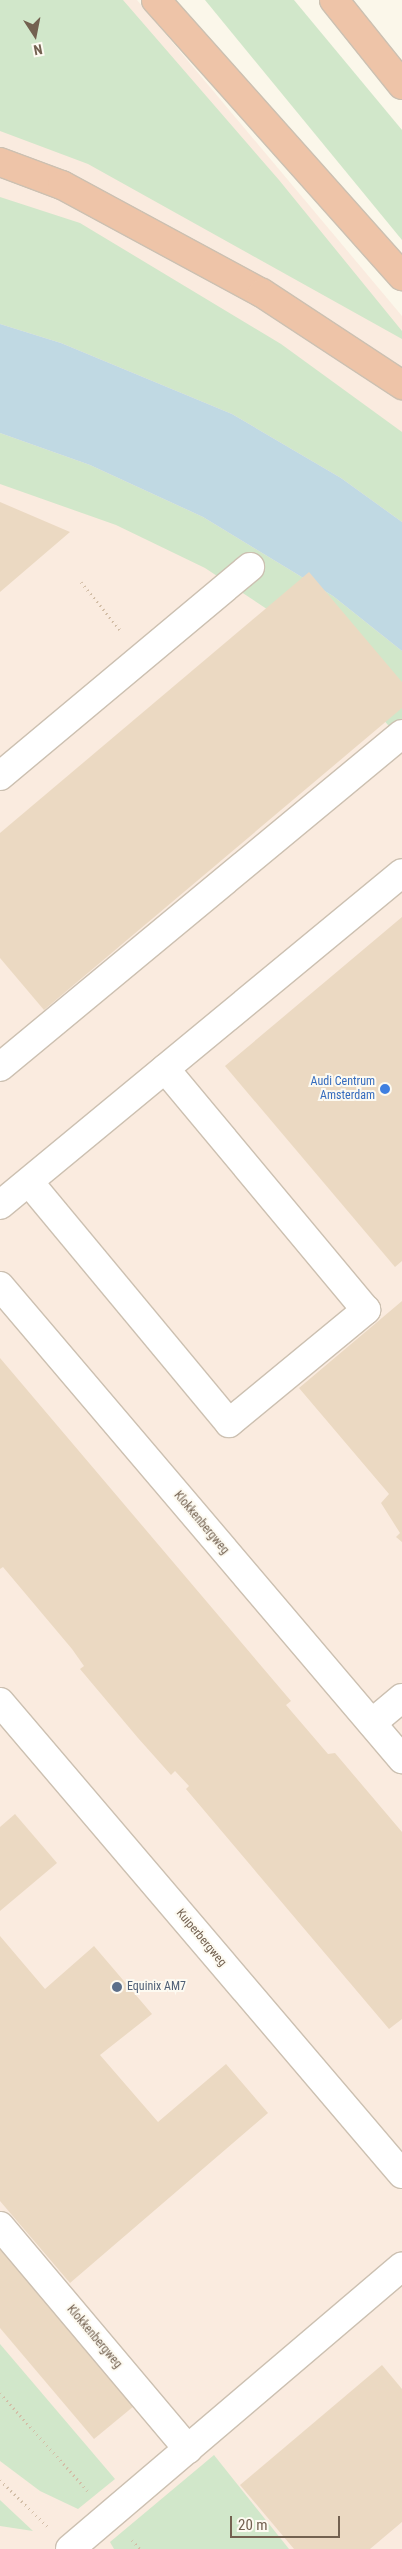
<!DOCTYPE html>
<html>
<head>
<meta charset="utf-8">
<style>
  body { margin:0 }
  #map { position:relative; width:402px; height:2549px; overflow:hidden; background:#fbf7ea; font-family:"Roboto Condensed",sans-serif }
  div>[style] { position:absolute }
  .commercial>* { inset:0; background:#faebdf }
  .green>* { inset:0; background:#d1e7ca }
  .water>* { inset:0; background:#c0d9e3 }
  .building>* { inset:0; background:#ebd9c2 }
  .path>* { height:3px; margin-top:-1.5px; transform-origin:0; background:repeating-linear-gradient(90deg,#d3bea7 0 1px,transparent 0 5px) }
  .roads { filter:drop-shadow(1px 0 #ccc0b1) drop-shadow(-1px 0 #ccc0b1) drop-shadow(0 1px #ccc0b1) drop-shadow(0 -1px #ccc0b1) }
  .minor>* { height:28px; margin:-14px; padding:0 14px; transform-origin:14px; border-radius:14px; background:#fff }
  .highway>* { height:28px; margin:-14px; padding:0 14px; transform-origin:14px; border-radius:14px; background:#eec4a8 }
  .dots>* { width:14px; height:14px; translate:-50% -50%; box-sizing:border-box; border:2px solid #fdfaf1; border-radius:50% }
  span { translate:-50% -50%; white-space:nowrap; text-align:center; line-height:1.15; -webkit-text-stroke:4px #fdfaf1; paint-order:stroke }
  .shop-label { font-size:12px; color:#366cbe }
  .right { translate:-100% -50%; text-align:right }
  .street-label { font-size:12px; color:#736150 }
  .service-label { font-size:12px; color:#4e5e75 }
  .left { translate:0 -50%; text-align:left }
  .north { position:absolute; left:10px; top:10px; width:50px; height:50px; -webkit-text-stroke:4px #fdfaf1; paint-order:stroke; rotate:169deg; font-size:14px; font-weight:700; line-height:20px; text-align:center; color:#736150 }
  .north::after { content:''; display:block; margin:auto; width:18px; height:22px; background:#736150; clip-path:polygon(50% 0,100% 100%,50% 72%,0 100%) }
  .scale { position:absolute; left:230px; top:2516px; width:110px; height:22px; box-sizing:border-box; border:2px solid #736150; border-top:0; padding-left:6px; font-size:15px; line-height:18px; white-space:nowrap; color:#736150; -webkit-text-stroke:4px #fdfaf1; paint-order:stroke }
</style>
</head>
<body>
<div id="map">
  <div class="commercial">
    <div style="clip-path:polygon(0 0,137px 0,402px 316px,402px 2549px,0 2549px)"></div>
  </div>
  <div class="green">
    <div style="clip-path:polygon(0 0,123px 0,279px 180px,402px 331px,402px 339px,88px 164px,0 131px)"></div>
    <div style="clip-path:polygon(205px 0,294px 0,402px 130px,402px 240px)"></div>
    <div style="clip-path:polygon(0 197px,80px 223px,281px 344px,402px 432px,402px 522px,341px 478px,232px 414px,61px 343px,0 324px)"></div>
    <div style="clip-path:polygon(0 433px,90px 465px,203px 517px,333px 596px,402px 651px,402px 742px,345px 673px,291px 625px,205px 568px,116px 525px,0 484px)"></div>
    <div style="clip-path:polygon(0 2344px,115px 2479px,78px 2509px,40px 2491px,0 2461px)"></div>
    <div style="clip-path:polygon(214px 2455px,289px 2549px,114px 2549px,110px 2542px)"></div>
    <div style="clip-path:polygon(0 2500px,33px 2531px,0 2526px)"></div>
  </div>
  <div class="water">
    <div style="clip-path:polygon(0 324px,61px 343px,232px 414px,341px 478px,402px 522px,402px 651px,333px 596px,203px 517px,90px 465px,0 433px)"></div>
  </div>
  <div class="building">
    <div style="clip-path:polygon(0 502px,70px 532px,0 592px)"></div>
    <div style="clip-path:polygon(309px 572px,402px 682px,402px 708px,44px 1010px,0 958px,0 833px)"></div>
    <div style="clip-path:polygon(402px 917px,402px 1261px,395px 1267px,225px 1066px)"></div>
    <div style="clip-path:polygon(402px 1301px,402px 1542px,396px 1537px,400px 1533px,381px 1503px,389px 1494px,299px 1388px)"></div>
    <div style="clip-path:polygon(0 1358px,291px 1701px,286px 1705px,328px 1754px,335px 1753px,402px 1832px,402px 2019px,389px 2029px,186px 1789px,189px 1786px,175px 1771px,171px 1775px,138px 1738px,80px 1669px,84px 1666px,72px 1649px,3px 1567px,0 1569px)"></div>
    <div style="clip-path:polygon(15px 1814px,57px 1863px,0 1911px,0 1827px)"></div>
    <div style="clip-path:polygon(0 1936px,45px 1989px,94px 1946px,152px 2014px,100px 2055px,158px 2122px,226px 2064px,268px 2113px,70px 2283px,0 2201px)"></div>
    <div style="clip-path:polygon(0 2248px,134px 2406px,94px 2439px,0 2328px)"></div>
    <div style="clip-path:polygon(382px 2365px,402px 2389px,402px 2522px,370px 2549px,294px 2549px,240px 2485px)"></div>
  </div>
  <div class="path">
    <div style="left:81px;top:582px;width:63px;rotate:50.8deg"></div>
    <div style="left:0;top:2393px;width:132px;rotate:48.1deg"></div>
    <div style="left:0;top:2480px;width:66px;rotate:44.4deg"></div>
    <div style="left:132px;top:2540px;width:12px;rotate:48deg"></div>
  </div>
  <div class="roads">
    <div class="minor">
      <div style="left:0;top:776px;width:326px;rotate:-39.9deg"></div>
      <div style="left:0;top:1067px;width:522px;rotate:-39.64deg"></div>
      <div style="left:29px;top:1182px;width:313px;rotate:50.3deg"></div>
      <div style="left:229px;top:1423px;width:178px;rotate:-39.5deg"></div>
      <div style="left:366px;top:1310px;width:314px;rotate:-129.8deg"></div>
      <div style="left:0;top:1205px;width:521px;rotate:-39.55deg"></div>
      <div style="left:0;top:1286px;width:621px;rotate:49.64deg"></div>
      <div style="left:0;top:1702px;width:620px;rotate:49.58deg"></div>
      <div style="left:372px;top:1723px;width:39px;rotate:-40deg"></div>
      <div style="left:0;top:2226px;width:292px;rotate:49.9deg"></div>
      <div style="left:70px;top:2549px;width:436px;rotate:-40.4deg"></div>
    </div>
    <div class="highway">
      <div style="left:156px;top:0;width:370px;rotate:48.3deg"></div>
      <div style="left:334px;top:0;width:109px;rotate:51.3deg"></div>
      <div style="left:0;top:162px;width:66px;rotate:20.4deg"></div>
      <div style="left:62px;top:185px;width:227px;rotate:28.4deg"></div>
      <div style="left:262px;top:293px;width:168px;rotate:33.3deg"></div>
    </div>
  </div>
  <div class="dots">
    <div style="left:385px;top:1089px;background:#3f7fe0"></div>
    <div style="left:117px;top:1987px;background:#5c6f8a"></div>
  </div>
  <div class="shop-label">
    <span class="right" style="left:375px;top:1089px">Audi Centrum<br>Amsterdam</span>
  </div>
  <div class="street-label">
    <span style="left:201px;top:1523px;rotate:50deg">Klokkenbergweg</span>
    <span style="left:201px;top:1938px;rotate:50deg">Kuiperbergweg</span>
    <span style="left:94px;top:2337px;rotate:50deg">Klokkenbergweg</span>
  </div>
  <div class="service-label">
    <span class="left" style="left:127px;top:1987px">Equinix AM7</span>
  </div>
  <div class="north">N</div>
  <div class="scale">20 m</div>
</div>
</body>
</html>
